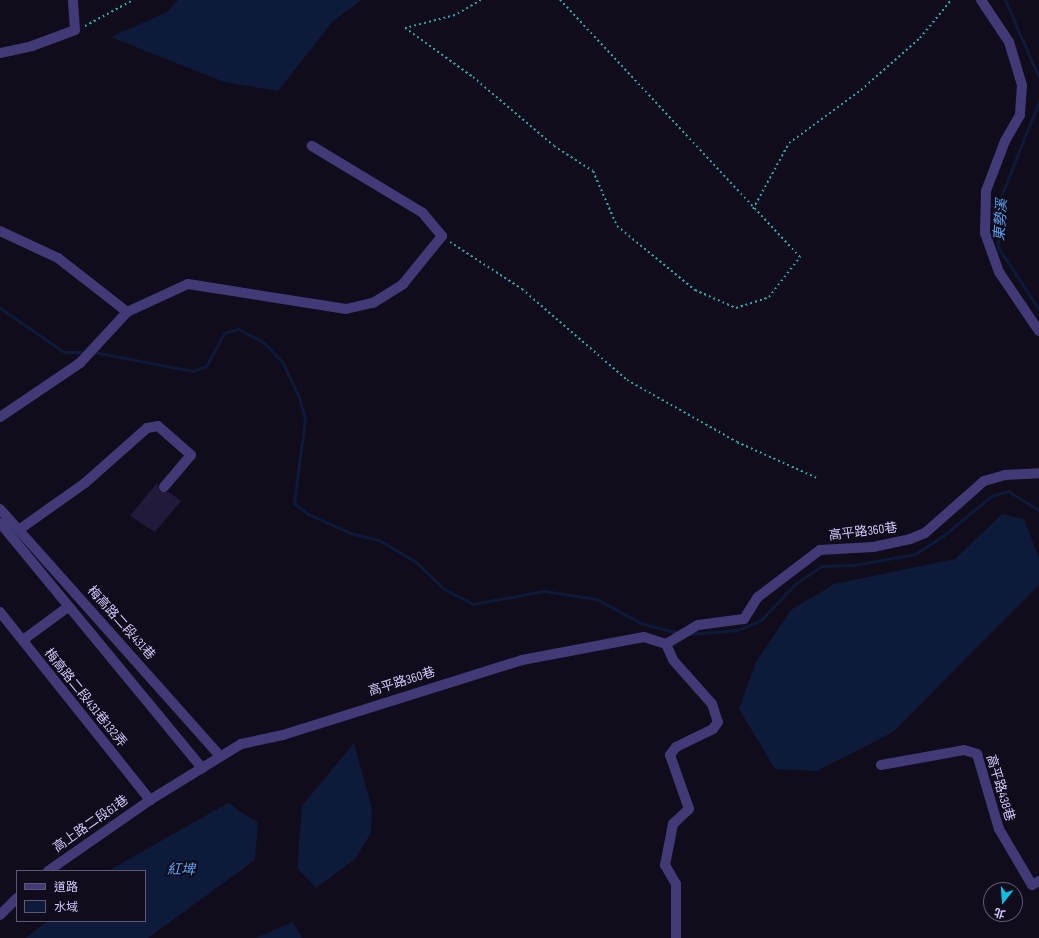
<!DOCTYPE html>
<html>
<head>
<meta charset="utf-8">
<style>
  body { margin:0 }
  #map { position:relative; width:1039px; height:938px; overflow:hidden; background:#100c1b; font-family:"Sofia Sans Condensed","Noto Sans TC",sans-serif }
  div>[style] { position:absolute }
  .water>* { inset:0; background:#0d1a39 }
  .stream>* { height:3px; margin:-1.5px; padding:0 1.5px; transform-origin:1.5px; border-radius:1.5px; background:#0d1a39 }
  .building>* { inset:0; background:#23193b }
  .path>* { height:2px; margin-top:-1px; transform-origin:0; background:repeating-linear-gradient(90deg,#33a4a6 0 2px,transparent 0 5px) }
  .minor>* { height:10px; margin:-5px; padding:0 5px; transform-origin:5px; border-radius:5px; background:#413a77 }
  span { translate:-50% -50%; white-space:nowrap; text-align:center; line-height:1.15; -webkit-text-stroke:4px #100c1b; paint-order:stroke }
  .street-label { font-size:13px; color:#d3c9fc }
  .water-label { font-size:14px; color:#5da3f6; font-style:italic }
  .legend { position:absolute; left:16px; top:870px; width:130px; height:52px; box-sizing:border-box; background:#100c1b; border:1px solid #5e5875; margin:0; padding:5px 7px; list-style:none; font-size:12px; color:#d3c9fc }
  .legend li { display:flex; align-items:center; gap:8px; height:20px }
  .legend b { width:20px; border:1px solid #5e5875 }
  .north { position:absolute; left:983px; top:882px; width:40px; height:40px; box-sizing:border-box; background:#100c1b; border:1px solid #5e5875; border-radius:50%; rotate:197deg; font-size:11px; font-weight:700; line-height:16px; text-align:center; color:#d3c9fc }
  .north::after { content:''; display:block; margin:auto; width:14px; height:18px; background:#0dbde4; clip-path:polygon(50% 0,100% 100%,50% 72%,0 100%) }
</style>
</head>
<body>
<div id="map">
  <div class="water">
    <div style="clip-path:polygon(178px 0,362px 0,333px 21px,278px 91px,224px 82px,111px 37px,167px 12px)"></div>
    <div style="clip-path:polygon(1002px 514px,1024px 519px,1039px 558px,1039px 585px,893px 732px,817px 771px,775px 769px,739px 709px,756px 662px,791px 610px,834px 584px,955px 559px)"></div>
    <div style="clip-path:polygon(354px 743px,372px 809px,371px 833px,355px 859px,316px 888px,297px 868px,302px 806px)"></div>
    <div style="clip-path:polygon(228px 803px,258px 823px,255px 860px,148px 938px,26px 938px,47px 921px,145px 921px,145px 871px,108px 871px)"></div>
    <div style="clip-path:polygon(293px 922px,302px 938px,255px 938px)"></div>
  </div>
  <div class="stream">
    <div style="left:1005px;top:0;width:85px;rotate:66.4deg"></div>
    <div style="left:1039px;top:101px;width:105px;rotate:111.7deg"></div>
    <div style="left:1000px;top:199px;width:48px;rotate:92.4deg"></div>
    <div style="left:998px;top:247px;width:75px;rotate:56.9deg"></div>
    <div style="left:0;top:308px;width:78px;rotate:34.5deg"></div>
    <div style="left:64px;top:352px;width:23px"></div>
    <div style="left:94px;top:352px;width:101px;rotate:10.9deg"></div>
    <div style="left:193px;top:371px;width:14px;rotate:-21deg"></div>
    <div style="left:206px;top:366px;width:38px;rotate:-61deg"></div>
    <div style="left:224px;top:333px;width:15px;rotate:-16deg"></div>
    <div style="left:238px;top:329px;width:28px;rotate:27deg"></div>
    <div style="left:263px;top:342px;width:29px;rotate:46deg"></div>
    <div style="left:283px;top:363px;width:38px;rotate:65deg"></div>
    <div style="left:299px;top:397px;width:23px;rotate:75deg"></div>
    <div style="left:305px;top:419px;width:85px;rotate:97.5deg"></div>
    <div style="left:294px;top:503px;width:18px;rotate:38deg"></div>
    <div style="left:308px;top:514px;width:46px;rotate:24.3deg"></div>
    <div style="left:350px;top:533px;width:32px;rotate:14deg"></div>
    <div style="left:381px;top:541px;width:41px;rotate:31deg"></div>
    <div style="left:416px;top:562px;width:39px;rotate:44deg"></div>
    <div style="left:444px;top:589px;width:33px;rotate:27deg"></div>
    <div style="left:473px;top:604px;width:72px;rotate:-10.4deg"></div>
    <div style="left:544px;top:591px;width:53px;rotate:8.7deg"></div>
    <div style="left:596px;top:599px;width:53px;rotate:28deg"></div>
    <div style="left:643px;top:624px;width:38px;rotate:14deg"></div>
    <div style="left:688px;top:634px;width:50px;rotate:-4.6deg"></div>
    <div style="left:738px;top:630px;width:25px;rotate:-23deg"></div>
    <div style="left:761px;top:620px;width:50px;rotate:-46.6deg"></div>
    <div style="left:795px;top:584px;width:32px;rotate:-34deg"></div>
    <div style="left:822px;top:566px;width:32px;rotate:-2deg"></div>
    <div style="left:854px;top:565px;width:62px;rotate:-10.2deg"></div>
    <div style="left:915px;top:554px;width:33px;rotate:-33deg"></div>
    <div style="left:943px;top:536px;width:62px;rotate:-39.8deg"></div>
    <div style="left:991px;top:496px;width:18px;rotate:-16deg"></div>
    <div style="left:1008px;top:491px;width:36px;rotate:32deg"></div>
  </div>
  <div class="building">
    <div style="clip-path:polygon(157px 483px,160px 492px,169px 492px,181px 501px,155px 532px,130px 516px)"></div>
  </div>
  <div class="path">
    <div style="left:481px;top:0;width:30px;rotate:150deg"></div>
    <div style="left:455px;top:15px;width:52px;rotate:165.4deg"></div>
    <div style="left:405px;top:28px;width:84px;rotate:35.8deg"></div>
    <div style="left:473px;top:77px;width:106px;rotate:40.4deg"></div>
    <div style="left:554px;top:146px;width:46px;rotate:32.7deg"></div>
    <div style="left:593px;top:171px;width:60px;rotate:66.4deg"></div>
    <div style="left:617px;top:226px;width:101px;rotate:39.4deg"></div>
    <div style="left:695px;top:290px;width:45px;rotate:23.7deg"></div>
    <div style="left:736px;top:308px;width:35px;rotate:-18deg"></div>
    <div style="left:769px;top:297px;width:51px;rotate:-52.2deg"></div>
    <div style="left:800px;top:257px;width:352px;rotate:-133deg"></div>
    <div style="left:85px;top:26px;width:55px;rotate:-28.4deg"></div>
    <div style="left:753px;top:209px;width:75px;rotate:-61.4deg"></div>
    <div style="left:789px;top:143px;width:89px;rotate:-36.4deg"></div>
    <div style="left:861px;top:90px;width:79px;rotate:-41.4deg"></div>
    <div style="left:920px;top:38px;width:49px;rotate:-50.8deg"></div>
    <div style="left:450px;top:242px;width:86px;rotate:33.1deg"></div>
    <div style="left:522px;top:289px;width:139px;rotate:40.9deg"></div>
    <div style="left:627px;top:380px;width:126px;rotate:29.4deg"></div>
    <div style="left:737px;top:442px;width:88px;rotate:24.2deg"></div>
  </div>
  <div class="minor">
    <div style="left:981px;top:0;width:50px;rotate:56.3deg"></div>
    <div style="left:1009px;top:42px;width:45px;rotate:73.2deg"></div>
    <div style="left:1022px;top:85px;width:30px;rotate:94deg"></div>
    <div style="left:1020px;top:115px;width:30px;rotate:120deg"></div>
    <div style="left:1005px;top:141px;width:53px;rotate:110.8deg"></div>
    <div style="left:986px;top:191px;width:42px;rotate:91.4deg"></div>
    <div style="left:985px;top:233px;width:41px;rotate:70.3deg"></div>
    <div style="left:999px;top:272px;width:71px;rotate:55.9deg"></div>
    <div style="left:0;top:53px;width:33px;rotate:-12deg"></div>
    <div style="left:32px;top:46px;width:46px;rotate:-20.4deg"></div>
    <div style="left:75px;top:30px;width:30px;rotate:-94deg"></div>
    <div style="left:0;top:231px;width:64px;rotate:25deg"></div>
    <div style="left:58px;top:258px;width:88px;rotate:38deg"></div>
    <div style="left:0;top:417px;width:97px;rotate:-34deg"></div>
    <div style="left:80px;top:363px;width:69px;rotate:-47.3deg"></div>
    <div style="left:127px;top:312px;width:67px;rotate:-24.7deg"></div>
    <div style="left:188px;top:284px;width:160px;rotate:9deg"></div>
    <div style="left:346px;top:309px;width:28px;rotate:-13deg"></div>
    <div style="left:373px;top:303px;width:36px;rotate:-32deg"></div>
    <div style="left:403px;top:284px;width:62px;rotate:-50.9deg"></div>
    <div style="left:442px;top:236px;width:30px;rotate:-130deg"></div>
    <div style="left:423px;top:213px;width:130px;rotate:-148.9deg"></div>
    <div style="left:0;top:509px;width:331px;rotate:48.3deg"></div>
    <div style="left:0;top:523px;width:318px;rotate:50.5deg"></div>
    <div style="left:20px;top:529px;width:80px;rotate:-35.3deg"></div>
    <div style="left:85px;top:483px;width:83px;rotate:-41.6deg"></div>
    <div style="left:147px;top:428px;width:11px;rotate:-10deg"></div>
    <div style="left:158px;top:426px;width:44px;rotate:41.3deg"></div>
    <div style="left:191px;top:455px;width:42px;rotate:130.2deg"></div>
    <div style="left:0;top:612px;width:241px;rotate:51.4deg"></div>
    <div style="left:23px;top:640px;width:56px;rotate:-36.3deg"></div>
    <div style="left:666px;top:644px;width:17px;rotate:66deg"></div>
    <div style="left:673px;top:660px;width:59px;rotate:48.4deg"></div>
    <div style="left:712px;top:704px;width:19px;rotate:72deg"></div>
    <div style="left:718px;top:722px;width:9px;rotate:126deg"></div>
    <div style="left:713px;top:729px;width:41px;rotate:154.1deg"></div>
    <div style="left:676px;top:747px;width:10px;rotate:127deg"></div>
    <div style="left:670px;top:755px;width:57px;rotate:70.6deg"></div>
    <div style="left:689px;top:809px;width:22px;rotate:137deg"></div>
    <div style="left:673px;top:824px;width:42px;rotate:101deg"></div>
    <div style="left:665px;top:865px;width:22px;rotate:60deg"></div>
    <div style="left:676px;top:884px;width:54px;rotate:90deg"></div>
    <div style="left:881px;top:765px;width:84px;rotate:-10.2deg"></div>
    <div style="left:964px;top:750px;width:14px;rotate:17deg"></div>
    <div style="left:977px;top:754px;width:78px;rotate:73.7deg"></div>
    <div style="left:999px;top:829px;width:65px;rotate:59.5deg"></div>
    <div style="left:1032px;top:885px;width:8px;rotate:-30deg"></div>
    <div style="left:48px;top:871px;width:124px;rotate:-34.8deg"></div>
    <div style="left:150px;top:800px;width:107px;rotate:-31.6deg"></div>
    <div style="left:241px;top:744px;width:43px;rotate:-12.1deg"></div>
    <div style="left:283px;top:735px;width:250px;rotate:-17.4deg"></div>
    <div style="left:522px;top:660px;width:124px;rotate:-10.7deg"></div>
    <div style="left:644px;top:637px;width:23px;rotate:18deg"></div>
    <div style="left:666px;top:644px;width:37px;rotate:-31deg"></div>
    <div style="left:698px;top:625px;width:46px;rotate:-7.4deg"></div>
    <div style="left:744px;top:619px;width:26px;rotate:-58deg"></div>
    <div style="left:758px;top:597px;width:78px;rotate:-37.2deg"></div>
    <div style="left:820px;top:550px;width:53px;rotate:-3.2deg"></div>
    <div style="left:873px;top:547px;width:38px;rotate:-12deg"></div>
    <div style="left:910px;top:539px;width:16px;rotate:-22deg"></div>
    <div style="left:925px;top:533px;width:79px;rotate:-41.4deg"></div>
    <div style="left:984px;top:481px;width:22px;rotate:-16deg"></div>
    <div style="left:1005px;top:475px;width:34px;rotate:-3deg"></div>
    <div style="left:0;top:915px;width:24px;rotate:-45deg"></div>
  </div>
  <div class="street-label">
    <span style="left:863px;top:532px;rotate:-7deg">高平路360巷</span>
    <span style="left:121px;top:623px;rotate:48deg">梅高路二段431巷</span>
    <span style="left:402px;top:682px;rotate:-17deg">高平路360巷</span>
    <span style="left:85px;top:698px;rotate:51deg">梅高路二段431巷132弄</span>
    <span style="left:1000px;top:788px;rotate:73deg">高平路438巷</span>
    <span style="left:91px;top:824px;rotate:-35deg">高上路二段61巷</span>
  </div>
  <div class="water-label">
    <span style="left:1001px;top:220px;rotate:-86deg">東勢溪</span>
    <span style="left:181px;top:870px">紅埤</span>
  </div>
  <ul class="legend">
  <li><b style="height:5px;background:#413a77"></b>道路</li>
  <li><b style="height:11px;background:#0d1a39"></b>水域</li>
  </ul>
  <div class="north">北</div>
</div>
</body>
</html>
